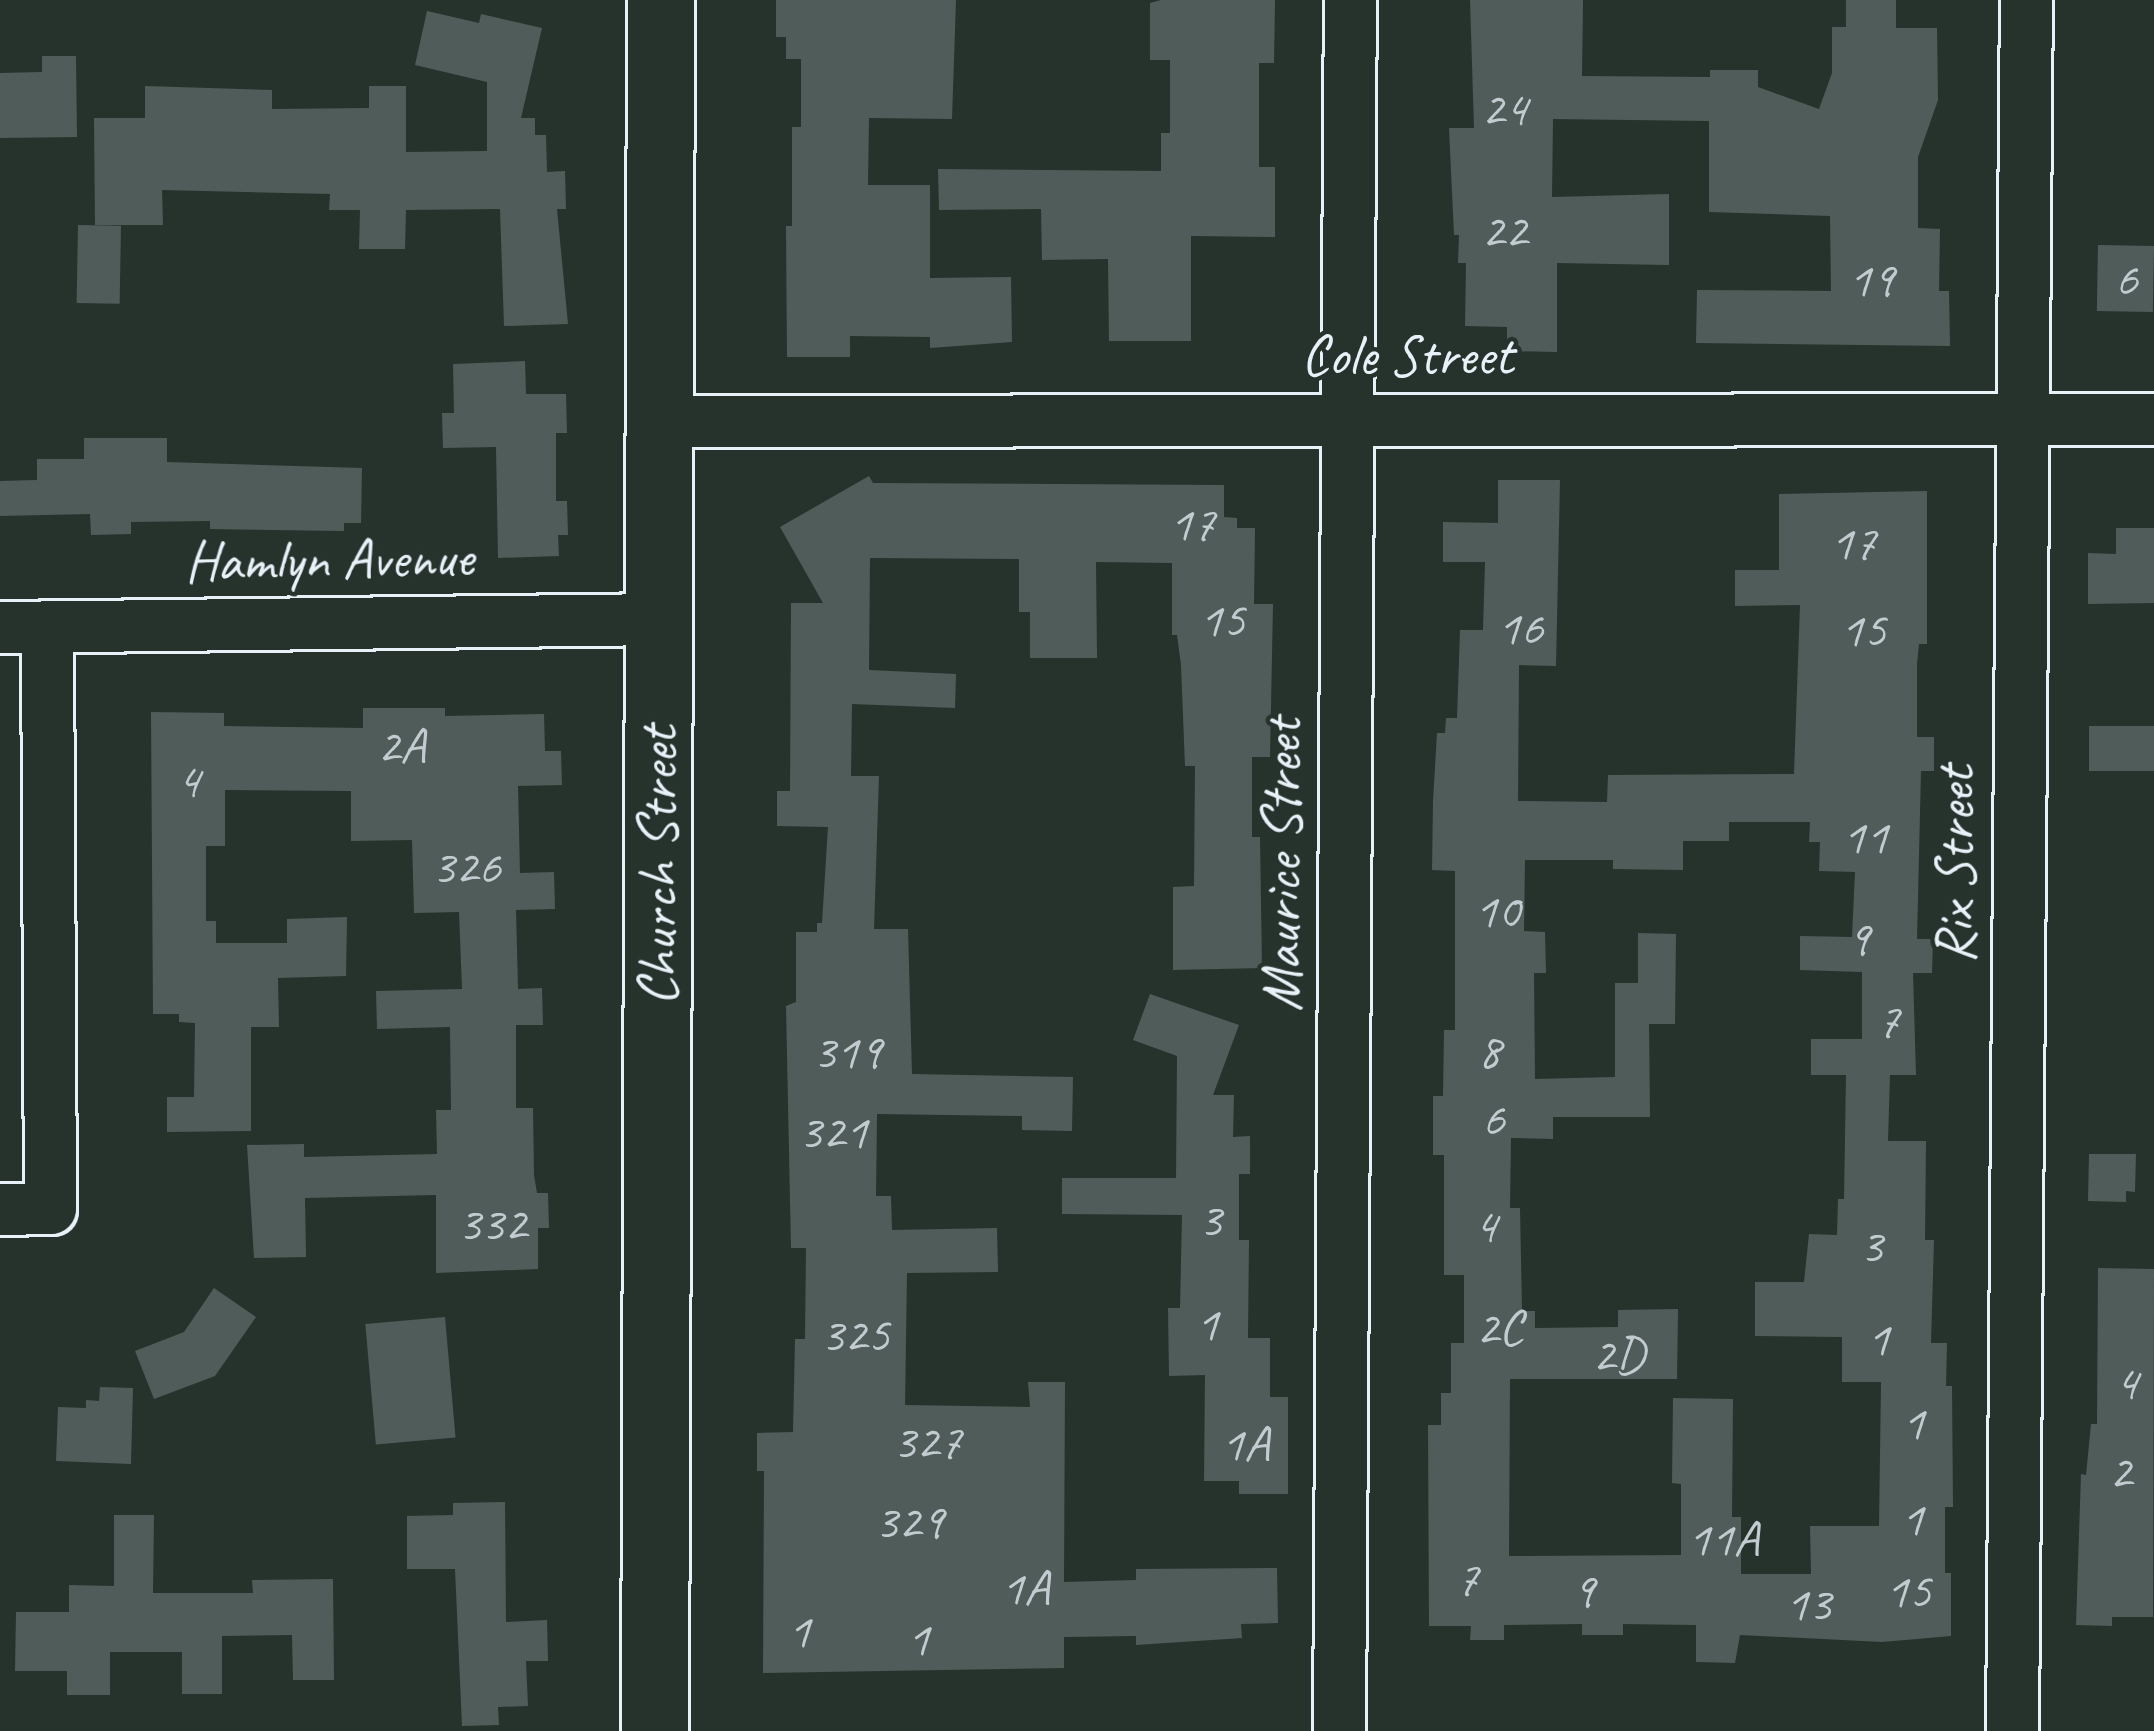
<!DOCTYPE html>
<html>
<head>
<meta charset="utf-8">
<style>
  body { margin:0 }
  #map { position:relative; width:2154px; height:1731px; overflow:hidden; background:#26332d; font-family:Caveat,sans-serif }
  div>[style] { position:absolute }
  .building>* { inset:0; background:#505c59; transform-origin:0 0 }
  .roads { filter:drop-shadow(3px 0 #e8f1f8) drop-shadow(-3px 0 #e8f1f8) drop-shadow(0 3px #e8f1f8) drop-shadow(0 -3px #e8f1f8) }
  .minor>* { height:51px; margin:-25.5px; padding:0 25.5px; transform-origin:25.5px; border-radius:25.5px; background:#26332d }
  .secondary>* { height:66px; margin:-33px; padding:0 33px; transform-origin:33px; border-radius:33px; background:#26332d }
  span { translate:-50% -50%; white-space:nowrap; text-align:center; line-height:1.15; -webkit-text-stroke:9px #26332d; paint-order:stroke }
  .number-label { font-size:51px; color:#c2ccd0 }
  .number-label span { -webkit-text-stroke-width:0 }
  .street-label { font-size:57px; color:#e8f1f8 }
</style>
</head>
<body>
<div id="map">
  <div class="building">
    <div style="clip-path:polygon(776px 0,956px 0,952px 119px,869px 118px,868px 185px,930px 185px,930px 278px,1011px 277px,1012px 342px,930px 348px,930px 337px,850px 336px,850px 357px,787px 357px,786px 226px,792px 226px,792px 127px,801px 127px,801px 59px,786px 59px,786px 37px,776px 37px)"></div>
    <div style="clip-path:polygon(1161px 0,1275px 0,1274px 63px,1259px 63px,1259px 167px,1275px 167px,1275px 237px,1191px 236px,1191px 341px,1109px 341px,1108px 259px,1042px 260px,1041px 209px,939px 210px,938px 169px,1161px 171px,1161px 133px,1170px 133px,1170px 60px,1150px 60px,1150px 3px)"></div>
    <div style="clip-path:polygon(1470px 0,1583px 0,1582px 76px,1710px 77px,1710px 70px,1758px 70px,1758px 87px,1819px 109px,1832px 73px,1832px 27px,1846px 27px,1846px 0,1896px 0,1896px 28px,1937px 28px,1938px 100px,1918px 157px,1918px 228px,1940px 229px,1939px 291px,1949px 291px,1950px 346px,1696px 343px,1697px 290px,1831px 291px,1830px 216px,1709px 212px,1709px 121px,1553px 119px,1552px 197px,1669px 194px,1669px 265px,1557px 263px,1557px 352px,1507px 351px,1507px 327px,1465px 326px,1466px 263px,1458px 263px,1459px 235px,1454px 235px,1449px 128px,1474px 128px)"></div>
    <div style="clip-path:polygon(427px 11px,479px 23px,481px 14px,542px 28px,521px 118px,535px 118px,535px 135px,546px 135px,547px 172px,565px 171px,566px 209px,557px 209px,568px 324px,504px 326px,500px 209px,406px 210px,405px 249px,359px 249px,360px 210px,329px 210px,330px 194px,162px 190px,163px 225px,95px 225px,94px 118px,145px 118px,145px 86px,272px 90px,272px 109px,369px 108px,369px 86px,406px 86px,406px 152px,487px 151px,487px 82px,415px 65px)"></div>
    <div style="clip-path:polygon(42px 56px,76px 56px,77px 137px,0 138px,0 73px,42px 72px)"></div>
    <div style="left:78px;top:225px;width:43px;height:78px;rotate:1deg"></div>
    <div style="left:2098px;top:245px;width:56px;height:66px;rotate:1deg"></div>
    <div style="clip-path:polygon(525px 361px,526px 394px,566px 394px,567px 433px,556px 433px,556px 501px,567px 501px,568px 535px,558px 535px,559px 556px,498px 558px,496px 447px,443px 448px,442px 413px,454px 413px,453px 364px)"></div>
    <div style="clip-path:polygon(84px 438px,167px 438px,167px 462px,362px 468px,361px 523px,344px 523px,344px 531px,210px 529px,210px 521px,131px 522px,131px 534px,91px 535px,90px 514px,0 516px,0 481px,37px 480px,37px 459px,84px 459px)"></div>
    <div style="clip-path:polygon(869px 476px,873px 483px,1224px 485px,1224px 517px,1237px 518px,1237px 528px,1255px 528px,1254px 604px,1273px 604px,1270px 757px,1252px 757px,1252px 837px,1260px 837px,1262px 968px,1173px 970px,1173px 887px,1194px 886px,1195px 766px,1185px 766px,1181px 665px,1177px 635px,1172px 635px,1172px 563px,1096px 562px,1097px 658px,1030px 658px,1030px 612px,1019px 612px,1019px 559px,870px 558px,869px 670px,956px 674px,955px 708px,852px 704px,851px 776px,879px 776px,874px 929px,908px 929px,912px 1074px,1073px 1077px,1072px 1131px,1022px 1130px,1022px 1116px,877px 1114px,876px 1196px,891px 1196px,892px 1230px,997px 1228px,998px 1272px,907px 1273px,905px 1405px,1030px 1407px,1028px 1382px,1065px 1382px,1064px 1582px,1136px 1580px,1136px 1569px,1277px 1568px,1278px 1623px,1241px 1624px,1242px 1638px,1136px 1645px,1136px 1636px,1064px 1637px,1064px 1668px,763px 1673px,764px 1471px,757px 1471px,757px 1433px,793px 1432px,795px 1339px,805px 1339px,806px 1248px,791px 1248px,786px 1006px,796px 1002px,796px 932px,817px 932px,817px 923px,822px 923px,828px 827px,777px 826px,777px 791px,790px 791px,791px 603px,823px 603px,780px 527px)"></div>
    <div style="clip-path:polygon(evenodd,1498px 480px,1560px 480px,1556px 666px,1519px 665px,1518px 801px,1607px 802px,1608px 775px,1794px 774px,1800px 605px,1735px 606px,1735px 570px,1779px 570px,1779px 494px,1927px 491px,1927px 644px,1919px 644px,1917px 664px,1917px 737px,1934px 737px,1934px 771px,1921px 771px,1917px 939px,1933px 939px,1932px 973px,1913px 973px,1916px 1075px,1890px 1075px,1888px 1141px,1926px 1141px,1925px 1240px,1934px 1240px,1931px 1343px,1947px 1343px,1946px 1386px,1952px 1386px,1953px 1507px,1945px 1507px,1945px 1573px,1951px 1573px,1951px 1636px,1882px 1642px,1740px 1635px,1735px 1663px,1696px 1662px,1696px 1625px,1623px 1624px,1623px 1635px,1582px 1635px,1582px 1624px,1504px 1625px,1504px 1640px,1470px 1640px,1471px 1626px,1429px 1626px,1428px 1425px,1441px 1425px,1441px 1393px,1451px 1393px,1451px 1343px,1464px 1343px,1464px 1275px,1444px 1275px,1444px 1155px,1433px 1155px,1433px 1096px,1443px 1096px,1444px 1030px,1455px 1030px,1455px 871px,1432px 870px,1433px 801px,1437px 733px,1445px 733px,1446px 718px,1457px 718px,1460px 630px,1483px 630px,1485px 562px,1443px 562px,1443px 522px,1498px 523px,1498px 480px,1729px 822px,1810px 822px,1809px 842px,1820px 842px,1819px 871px,1855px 872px,1852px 937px,1800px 936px,1800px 970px,1862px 972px,1862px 1039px,1811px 1039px,1811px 1075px,1846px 1075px,1844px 1199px,1838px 1199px,1837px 1235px,1809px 1234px,1804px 1282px,1755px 1282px,1755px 1336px,1842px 1337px,1842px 1382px,1881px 1382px,1879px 1526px,1810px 1526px,1811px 1574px,1741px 1574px,1741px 1517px,1732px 1517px,1733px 1399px,1673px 1398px,1672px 1483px,1681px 1484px,1681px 1555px,1509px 1556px,1510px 1379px,1677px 1379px,1678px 1309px,1618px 1310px,1618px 1327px,1535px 1328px,1535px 1311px,1522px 1311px,1520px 1208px,1510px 1208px,1511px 1138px,1553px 1139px,1553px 1117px,1650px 1117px,1649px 1024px,1675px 1024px,1676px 934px,1638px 933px,1638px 983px,1615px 983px,1615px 1077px,1535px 1079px,1534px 973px,1546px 973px,1545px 932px,1524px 931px,1525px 860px,1613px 860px,1613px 869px,1683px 870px,1683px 841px,1729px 841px,1729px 822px)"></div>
    <div style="clip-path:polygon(2116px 528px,2154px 528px,2154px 603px,2088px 604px,2088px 553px,2116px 554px)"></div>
    <div style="clip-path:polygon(363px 708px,445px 708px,445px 716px,544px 714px,545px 751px,561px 751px,562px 785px,518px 786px,520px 873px,554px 872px,555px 909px,516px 910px,518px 989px,542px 988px,543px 1025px,516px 1025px,516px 1108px,533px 1108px,534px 1175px,537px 1193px,548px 1193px,549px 1228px,538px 1228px,538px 1269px,436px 1273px,436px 1195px,305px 1198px,306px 1257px,254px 1258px,247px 1145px,304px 1144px,304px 1157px,437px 1154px,436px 1110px,451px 1110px,450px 1027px,377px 1029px,376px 991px,462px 989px,459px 912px,414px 913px,412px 840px,351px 841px,351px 791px,225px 790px,225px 846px,206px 846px,206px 921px,216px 921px,216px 943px,287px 943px,287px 919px,347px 917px,346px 976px,278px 978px,279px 1027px,251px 1027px,251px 1131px,167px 1132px,167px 1097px,194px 1097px,195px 1023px,179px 1022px,179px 1014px,153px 1014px,151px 712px,224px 713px,224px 726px,363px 728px)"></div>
    <div style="left:2089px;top:726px;width:65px;height:45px"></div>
    <div style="clip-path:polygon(1150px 994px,1239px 1025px,1213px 1095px,1234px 1095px,1233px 1137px,1250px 1136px,1250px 1174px,1239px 1174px,1239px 1240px,1249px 1240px,1248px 1338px,1270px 1338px,1270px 1397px,1288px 1397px,1288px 1494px,1239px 1494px,1239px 1481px,1204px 1481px,1205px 1375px,1169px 1376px,1168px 1308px,1180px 1308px,1182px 1215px,1062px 1214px,1062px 1178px,1176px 1178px,1177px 1056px,1133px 1040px)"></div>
    <div style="clip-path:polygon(2089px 1154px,2136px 1154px,2135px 1192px,2126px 1191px,2126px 1202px,2088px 1201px)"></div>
    <div style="clip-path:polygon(2098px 1268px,2154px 1269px,2153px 1617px,2112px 1617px,2112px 1626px,2076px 1625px,2081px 1474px,2086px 1475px,2091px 1424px,2097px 1424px)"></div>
    <div style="clip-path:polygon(214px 1288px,256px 1317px,215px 1376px,154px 1399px,135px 1351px,184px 1332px)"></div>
    <div style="left:445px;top:1317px;width:121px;height:80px;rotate:85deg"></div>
    <div style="clip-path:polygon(100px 1387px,133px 1388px,131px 1464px,56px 1461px,58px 1407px,86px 1408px,86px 1400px,99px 1401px)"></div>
    <div style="clip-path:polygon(505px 1502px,506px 1622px,547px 1620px,548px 1661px,526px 1661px,528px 1706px,498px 1707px,499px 1725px,462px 1726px,455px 1569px,407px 1569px,407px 1516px,453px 1515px,453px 1503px)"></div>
    <div style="clip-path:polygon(114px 1515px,154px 1515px,153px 1593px,253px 1593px,252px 1580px,333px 1579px,334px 1680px,293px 1680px,292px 1635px,222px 1636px,222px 1694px,182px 1694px,182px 1652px,110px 1652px,110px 1695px,67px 1695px,67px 1671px,15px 1671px,16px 1612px,69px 1612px,69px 1585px,114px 1586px)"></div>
  </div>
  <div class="roads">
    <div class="minor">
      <div style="left:660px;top:421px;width:1494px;rotate:-0.08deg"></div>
      <div style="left:0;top:627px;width:660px;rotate:-0.69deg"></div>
      <div style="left:0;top:1209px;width:50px;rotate:-1.1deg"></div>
      <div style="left:50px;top:1208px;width:582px;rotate:-90.3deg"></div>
      <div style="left:1339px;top:1731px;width:1731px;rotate:-89.64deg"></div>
      <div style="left:2012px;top:1731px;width:1731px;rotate:-89.54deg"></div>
    </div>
    <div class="secondary">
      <div style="left:655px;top:1731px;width:1731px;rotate:-89.8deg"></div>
    </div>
  </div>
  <div class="number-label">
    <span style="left:1504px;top:108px">24</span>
    <span style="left:1504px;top:230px">22</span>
    <span style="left:2126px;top:278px">6</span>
    <span style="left:1871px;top:279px">19</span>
    <span style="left:1192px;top:523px">17</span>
    <span style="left:1853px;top:542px">17</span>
    <span style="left:1222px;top:619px">15</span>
    <span style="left:1520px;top:627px">16</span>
    <span style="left:1863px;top:629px">15</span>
    <span style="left:401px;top:745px">2A</span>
    <span style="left:188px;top:780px">4</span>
    <span style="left:1865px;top:836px">11</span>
    <span style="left:466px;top:866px">326</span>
    <span style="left:1497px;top:910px">10</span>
    <span style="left:1858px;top:938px">9</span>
    <span style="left:1888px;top:1020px">7</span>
    <span style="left:1489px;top:1050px">8</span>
    <span style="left:847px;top:1051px">319</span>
    <span style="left:1493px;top:1118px">6</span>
    <span style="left:833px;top:1131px">321</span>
    <span style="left:1210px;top:1219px">3</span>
    <span style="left:492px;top:1223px">332</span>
    <span style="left:1485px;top:1225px">4</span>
    <span style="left:1871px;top:1245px">3</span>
    <span style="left:1207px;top:1323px">1</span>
    <span style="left:1499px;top:1327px">2C</span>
    <span style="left:855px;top:1334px">325</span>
    <span style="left:1878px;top:1338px">1</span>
    <span style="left:1618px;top:1354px">2D</span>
    <span style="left:2126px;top:1382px">4</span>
    <span style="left:1913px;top:1422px">1</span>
    <span style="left:927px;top:1441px">327</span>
    <span style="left:1245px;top:1443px">1A</span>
    <span style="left:2120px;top:1471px">2</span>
    <span style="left:1912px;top:1518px">1</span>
    <span style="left:909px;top:1521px">329</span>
    <span style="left:1723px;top:1538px">11A</span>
    <span style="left:1467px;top:1578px">7</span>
    <span style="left:1025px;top:1587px">1A</span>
    <span style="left:1583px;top:1590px">9</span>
    <span style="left:1908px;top:1590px">15</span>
    <span style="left:1808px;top:1603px">13</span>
    <span style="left:799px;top:1630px">1</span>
    <span style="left:918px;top:1638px">1</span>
  </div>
  <div class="street-label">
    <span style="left:1407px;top:356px">Cole Street</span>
    <span style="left:329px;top:560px;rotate:-1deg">Hamlyn Avenue</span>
    <span style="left:1282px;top:865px;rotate:-90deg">Maurice Street</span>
    <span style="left:1955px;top:865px;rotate:-90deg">Rix Street</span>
    <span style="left:658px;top:866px;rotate:-90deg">Church Street</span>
  </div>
</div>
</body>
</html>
